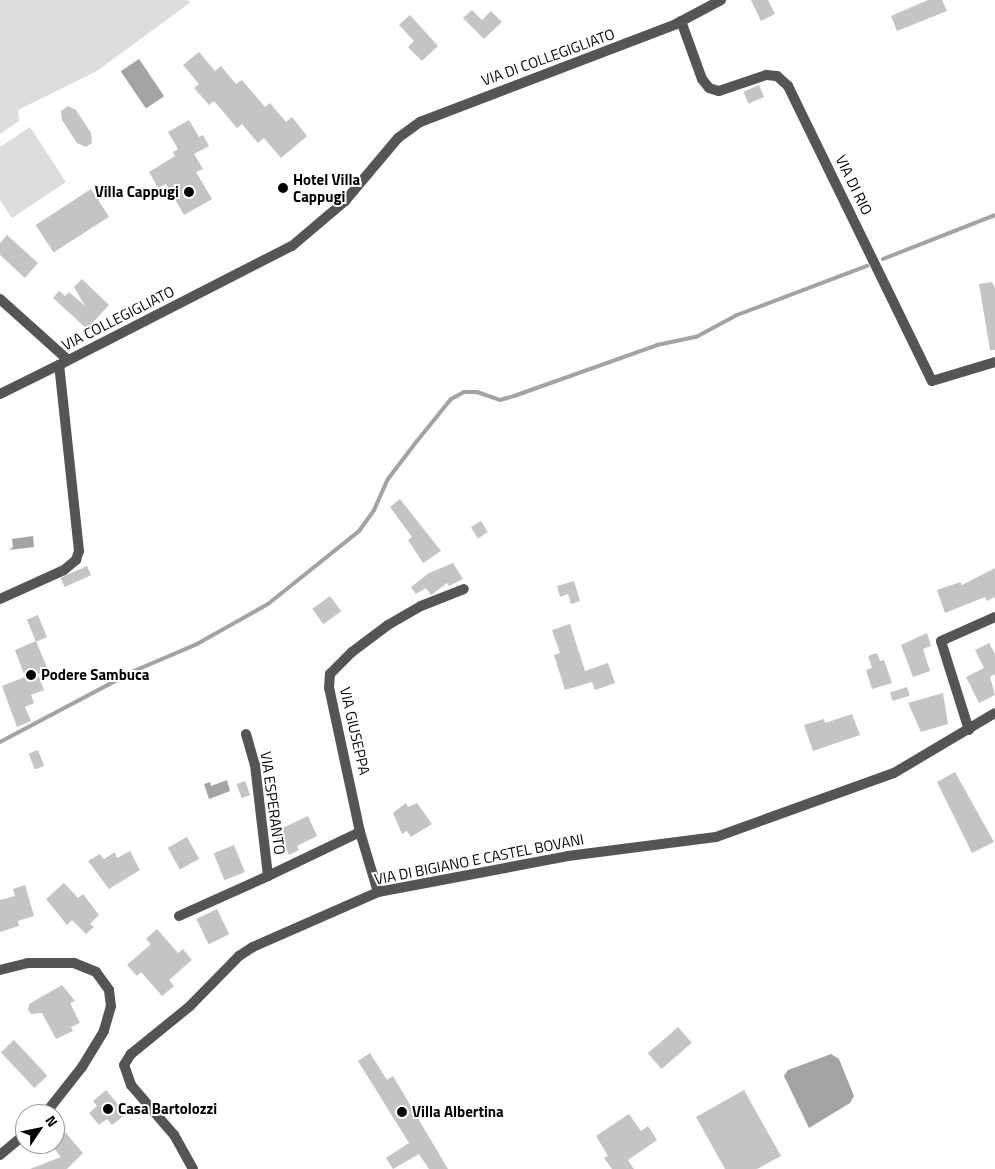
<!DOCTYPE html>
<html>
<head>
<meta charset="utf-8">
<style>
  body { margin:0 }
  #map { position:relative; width:995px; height:1169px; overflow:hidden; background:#fff; font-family:"Titillium Web",sans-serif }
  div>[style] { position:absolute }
  .green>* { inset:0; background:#dcdcdc }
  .water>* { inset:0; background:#a3a3a3; transform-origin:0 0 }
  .stream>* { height:4px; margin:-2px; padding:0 2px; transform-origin:2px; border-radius:2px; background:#a3a3a3 }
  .building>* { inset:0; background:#c4c4c4; transform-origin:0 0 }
  .minor>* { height:10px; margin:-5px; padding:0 5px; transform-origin:5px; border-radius:5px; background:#555 }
  .tertiary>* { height:10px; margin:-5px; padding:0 5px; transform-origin:5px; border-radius:5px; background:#555 }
  .dots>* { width:14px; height:14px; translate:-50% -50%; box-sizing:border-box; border:2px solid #fff; border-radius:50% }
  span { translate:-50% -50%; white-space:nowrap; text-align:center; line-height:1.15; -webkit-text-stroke:4px #fff; paint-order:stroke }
  .street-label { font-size:15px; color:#000 }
  .poi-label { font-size:15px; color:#000; font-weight:700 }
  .left { translate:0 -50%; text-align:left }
  .right { translate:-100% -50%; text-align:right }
  .north { position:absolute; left:15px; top:1104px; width:50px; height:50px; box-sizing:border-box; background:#fff; border:1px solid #999; border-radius:50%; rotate:56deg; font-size:14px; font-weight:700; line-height:20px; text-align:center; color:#000 }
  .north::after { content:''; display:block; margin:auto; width:18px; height:22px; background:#000; clip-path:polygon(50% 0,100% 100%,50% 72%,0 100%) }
</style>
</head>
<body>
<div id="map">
  <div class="green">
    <div style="clip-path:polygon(0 0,187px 0,191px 2px,97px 71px,18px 110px,19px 121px,0 134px)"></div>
    <div style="clip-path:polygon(30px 127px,66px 182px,12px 218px,0 200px,0 147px)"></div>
  </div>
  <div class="water">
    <div style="left:139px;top:59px;width:45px;height:22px;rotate:56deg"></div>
    <div style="clip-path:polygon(33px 536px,34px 547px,9px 550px,13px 547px,12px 539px)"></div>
    <div style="clip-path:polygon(227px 780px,230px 791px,209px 799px,204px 784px,210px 782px,211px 786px)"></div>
    <div style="clip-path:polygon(831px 1054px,839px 1059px,854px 1096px,850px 1103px,809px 1128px,784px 1076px,788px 1070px)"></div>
  </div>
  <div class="stream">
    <div style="left:883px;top:259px;width:120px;rotate:-21.4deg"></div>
    <div style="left:0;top:742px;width:152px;rotate:-27.9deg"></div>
    <div style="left:134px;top:671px;width:69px;rotate:-23.2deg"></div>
    <div style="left:197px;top:644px;width:81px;rotate:-29.4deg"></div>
    <div style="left:268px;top:604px;width:117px;rotate:-38.7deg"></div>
    <div style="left:359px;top:531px;width:26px;rotate:-54deg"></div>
    <div style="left:374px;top:510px;width:34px;rotate:-66deg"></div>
    <div style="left:388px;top:479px;width:48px;rotate:-52.7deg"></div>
    <div style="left:417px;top:441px;width:54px;rotate:-51deg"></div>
    <div style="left:451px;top:399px;width:15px;rotate:-28deg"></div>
    <div style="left:464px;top:392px;width:13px"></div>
    <div style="left:477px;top:392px;width:24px;rotate:19deg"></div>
    <div style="left:500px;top:400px;width:15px;rotate:-16deg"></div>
    <div style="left:514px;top:396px;width:152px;rotate:-19.6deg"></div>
    <div style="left:657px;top:345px;width:40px;rotate:-12deg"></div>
    <div style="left:696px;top:337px;width:47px;rotate:-28.2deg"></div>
    <div style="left:737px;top:315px;width:139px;rotate:-20.7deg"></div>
  </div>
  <div class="building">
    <div style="clip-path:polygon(751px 0,768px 0,775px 14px,761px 21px)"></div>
    <div style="clip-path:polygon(928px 0,942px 0,947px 11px,897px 31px,891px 16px)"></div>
    <div style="clip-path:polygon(472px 10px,482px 20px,491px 11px,502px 22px,484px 39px,463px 18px)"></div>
    <div style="clip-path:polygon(410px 15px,438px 46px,422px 61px,408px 47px,414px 41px,399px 25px)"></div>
    <div style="clip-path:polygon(199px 52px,215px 71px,221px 66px,236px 84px,242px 80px,265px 107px,270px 103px,286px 122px,292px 117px,307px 136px,281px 158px,264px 138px,258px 143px,242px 124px,237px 128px,214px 101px,209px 105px,194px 88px,199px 84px,183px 65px)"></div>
    <div style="left:759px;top:85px;width:13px;height:17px;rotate:67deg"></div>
    <div style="clip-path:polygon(68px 106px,76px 110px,91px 133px,92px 143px,86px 147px,77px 143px,62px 120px,61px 111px)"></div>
    <div style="clip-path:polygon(189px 120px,199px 137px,203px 135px,209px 146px,194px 154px,203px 169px,196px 172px,212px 199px,184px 215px,166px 184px,158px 188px,149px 172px,175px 156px,173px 152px,178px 149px,168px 132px)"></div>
    <div style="left:91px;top:189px;width:33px;height:66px;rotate:57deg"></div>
    <div style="clip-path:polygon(7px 235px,38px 263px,25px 278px,0 255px,0 243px)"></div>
    <div style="clip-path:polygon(82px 279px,109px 305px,87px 329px,53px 298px,59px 291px,65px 296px,69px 292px,85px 306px,74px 287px)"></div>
    <div style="clip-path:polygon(992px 282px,995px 288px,995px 350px,990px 350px,979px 284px)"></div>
    <div style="clip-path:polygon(400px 499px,441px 551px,423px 563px,408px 540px,412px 537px,390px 507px)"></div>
    <div style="left:481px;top:521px;width:13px;height:12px;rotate:58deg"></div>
    <div style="clip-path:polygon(453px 563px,463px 579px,449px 586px,447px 583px,431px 595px,426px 588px,416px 594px,411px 587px,429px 573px)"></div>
    <div style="left:87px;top:566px;width:10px;height:29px;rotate:66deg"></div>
    <div style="clip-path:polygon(995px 568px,995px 597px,987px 601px,985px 597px,945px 613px,937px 590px,960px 582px,962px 585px)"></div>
    <div style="clip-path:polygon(574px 581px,580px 601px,571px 604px,568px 594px,560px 597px,557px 586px)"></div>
    <div style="left:330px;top:596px;width:19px;height:22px;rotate:54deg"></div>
    <div style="left:38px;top:615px;width:24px;height:12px;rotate:68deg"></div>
    <div style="clip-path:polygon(570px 624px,585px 671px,608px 663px,615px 683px,595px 690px,592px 682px,565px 690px,554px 655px,560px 653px,552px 630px)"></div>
    <div style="clip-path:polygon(927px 633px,931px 646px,923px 649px,930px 671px,913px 677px,901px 645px)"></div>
    <div style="clip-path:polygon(36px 641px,48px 670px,38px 674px,44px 690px,31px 695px,34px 703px,25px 707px,31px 721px,17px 727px,2px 686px,25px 677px,15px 650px)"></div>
    <div style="clip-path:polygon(989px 643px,995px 654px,995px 674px,990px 677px,995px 695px,979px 703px,966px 677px,984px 668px,975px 650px)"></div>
    <div style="clip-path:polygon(877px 653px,880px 661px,884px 660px,892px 683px,872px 689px,866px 670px,872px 668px,868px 656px)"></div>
    <div style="left:907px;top:687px;width:9px;height:18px;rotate:72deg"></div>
    <div style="clip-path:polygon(943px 693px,948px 724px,921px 732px,908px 703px)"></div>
    <div style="clip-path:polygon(852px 714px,860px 735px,813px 751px,804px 725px,824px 719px,825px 723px)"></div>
    <div style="left:38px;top:750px;width:17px;height:10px;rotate:69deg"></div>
    <div style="clip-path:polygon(955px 772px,994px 842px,972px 853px,937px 782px)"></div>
    <div style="left:245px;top:781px;width:15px;height:9px;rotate:70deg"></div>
    <div style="clip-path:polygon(406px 803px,408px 807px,417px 803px,432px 824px,411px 837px,407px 831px,402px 834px,393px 813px)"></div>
    <div style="clip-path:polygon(308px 816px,317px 836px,297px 846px,299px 850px,289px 855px,287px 850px,283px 852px,276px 838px,281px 836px,278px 830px)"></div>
    <div style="left:187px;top:837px;width:25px;height:22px;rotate:61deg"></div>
    <div style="left:234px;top:845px;width:29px;height:22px;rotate:68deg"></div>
    <div style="clip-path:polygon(130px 851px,140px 870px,109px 889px,88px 861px,100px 854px,104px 859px,115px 852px,117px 858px)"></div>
    <div style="clip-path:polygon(64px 883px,78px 898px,83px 894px,99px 915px,90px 924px,94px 927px,86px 934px,72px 920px,67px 925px,46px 899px)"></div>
    <div style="clip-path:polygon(25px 885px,34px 916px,18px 921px,19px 926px,0 932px,0 900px,15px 896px,13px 889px)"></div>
    <div style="left:217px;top:909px;width:28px;height:23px;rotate:64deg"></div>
    <div style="clip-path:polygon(157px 929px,178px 953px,183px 949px,192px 960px,169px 980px,174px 986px,162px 996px,141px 972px,137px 976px,127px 965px,151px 944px,146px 939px)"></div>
    <div style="clip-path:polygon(62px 985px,75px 1001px,70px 1003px,80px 1023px,71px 1027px,73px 1031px,56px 1039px,42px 1013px,31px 1014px,28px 1010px,29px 1004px)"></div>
    <div style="left:678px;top:1027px;width:21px;height:40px;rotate:49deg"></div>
    <div style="left:14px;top:1040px;width:49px;height:18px;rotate:47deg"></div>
    <div style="clip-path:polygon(370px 1053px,387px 1080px,393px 1076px,448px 1169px,429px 1169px,419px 1154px,393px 1169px,386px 1158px,409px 1143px,358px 1061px)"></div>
    <div style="clip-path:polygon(106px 1090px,126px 1114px,112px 1125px,107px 1119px,99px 1125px,89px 1113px,97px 1106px,93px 1101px)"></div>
    <div style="clip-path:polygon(744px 1090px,781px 1156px,757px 1169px,725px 1169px,696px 1117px)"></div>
    <div style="clip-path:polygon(629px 1114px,641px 1131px,648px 1126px,657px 1140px,628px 1160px,634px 1169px,612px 1169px,604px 1158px,608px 1156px,596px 1136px)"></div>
    <div style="clip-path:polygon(65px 1132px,83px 1153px,67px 1169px,30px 1169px,61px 1157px,50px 1144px,55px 1144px)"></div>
  </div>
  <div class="minor">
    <div style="left:681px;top:21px;width:62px;rotate:70.1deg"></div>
    <div style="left:702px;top:79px;width:11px;rotate:52deg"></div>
    <div style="left:709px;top:88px;width:10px;rotate:17deg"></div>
    <div style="left:719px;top:91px;width:50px;rotate:-18.8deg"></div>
    <div style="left:766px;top:75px;width:11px;rotate:5deg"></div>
    <div style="left:777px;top:76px;width:15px;rotate:42deg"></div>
    <div style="left:788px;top:86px;width:328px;rotate:64deg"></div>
    <div style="left:932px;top:381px;width:66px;rotate:-16.8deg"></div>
    <div style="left:0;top:299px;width:91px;rotate:41.9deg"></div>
    <div style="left:0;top:599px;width:70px;rotate:-24.4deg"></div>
    <div style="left:64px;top:570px;width:16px;rotate:-40deg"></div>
    <div style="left:76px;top:560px;width:9px;rotate:-72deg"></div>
    <div style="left:79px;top:551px;width:187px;rotate:-96.1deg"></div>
    <div style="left:59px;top:365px;width:262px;rotate:-27.1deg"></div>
    <div style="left:292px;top:246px;width:70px;rotate:-40.3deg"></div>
    <div style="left:345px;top:201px;width:82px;rotate:-49.9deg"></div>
    <div style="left:398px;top:138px;width:27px;rotate:-36deg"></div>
    <div style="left:420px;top:122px;width:274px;rotate:-20.9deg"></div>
    <div style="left:676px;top:24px;width:51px;rotate:-28.1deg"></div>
    <div style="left:969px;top:730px;width:93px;rotate:-107.5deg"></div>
    <div style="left:941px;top:641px;width:59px;rotate:-24deg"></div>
    <div style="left:246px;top:734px;width:32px;rotate:74deg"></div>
    <div style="left:255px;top:765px;width:112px;rotate:83.3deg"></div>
    <div style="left:268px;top:876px;width:102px;rotate:-25.6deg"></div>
    <div style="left:378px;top:892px;width:63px;rotate:-106.7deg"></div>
    <div style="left:360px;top:832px;width:147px;rotate:-102.1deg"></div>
    <div style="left:329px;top:688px;width:14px;rotate:-86deg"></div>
    <div style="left:330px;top:674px;width:31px;rotate:-45deg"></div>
    <div style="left:352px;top:652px;width:45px;rotate:-36.9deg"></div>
    <div style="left:388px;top:625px;width:38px;rotate:-30deg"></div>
    <div style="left:421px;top:606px;width:46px;rotate:-21.6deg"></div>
    <div style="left:179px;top:916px;width:98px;rotate:-24.2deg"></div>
    <div style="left:0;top:970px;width:29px;rotate:-14deg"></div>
    <div style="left:28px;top:963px;width:46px"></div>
    <div style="left:74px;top:963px;width:24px;rotate:22deg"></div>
    <div style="left:96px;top:972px;width:22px;rotate:54deg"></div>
    <div style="left:109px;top:990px;width:16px;rotate:83deg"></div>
    <div style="left:111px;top:1006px;width:26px;rotate:106deg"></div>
    <div style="left:104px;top:1031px;width:42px;rotate:121.4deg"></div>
    <div style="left:82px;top:1067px;width:60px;rotate:128.2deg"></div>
    <div style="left:0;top:1155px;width:33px;rotate:-40deg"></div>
    <div style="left:193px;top:1169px;width:39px;rotate:-119deg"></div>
    <div style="left:174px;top:1135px;width:66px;rotate:-130.7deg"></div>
    <div style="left:131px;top:1085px;width:21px;rotate:-109deg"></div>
    <div style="left:124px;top:1065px;width:13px;rotate:-58deg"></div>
    <div style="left:131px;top:1054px;width:76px;rotate:-39.1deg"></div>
    <div style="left:190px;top:1006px;width:70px;rotate:-45.6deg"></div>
    <div style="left:239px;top:956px;width:17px;rotate:-33deg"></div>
    <div style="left:253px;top:947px;width:137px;rotate:-23.7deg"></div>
    <div style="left:378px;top:892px;width:193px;rotate:-10.7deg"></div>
    <div style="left:568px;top:856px;width:149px;rotate:-7.3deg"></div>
    <div style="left:716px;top:837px;width:189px;rotate:-19.8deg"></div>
    <div style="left:894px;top:773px;width:117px;rotate:-30.7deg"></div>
  </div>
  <div class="tertiary">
    <div style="left:0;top:394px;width:66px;rotate:-26.2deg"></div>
  </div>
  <div class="dots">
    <div style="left:283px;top:188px;background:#000"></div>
    <div style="left:189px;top:192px;background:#000"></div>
    <div style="left:31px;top:675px;background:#000"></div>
    <div style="left:108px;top:1109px;background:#000"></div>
    <div style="left:402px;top:1112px;background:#000"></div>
  </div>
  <div class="street-label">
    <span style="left:548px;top:57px;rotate:-20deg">VIA DI COLLEGIGLIATO</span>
    <span style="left:854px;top:185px;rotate:64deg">VIA DI RIO</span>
    <span style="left:118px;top:318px;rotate:-27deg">VIA COLLEGIGLIATO</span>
    <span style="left:355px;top:731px;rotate:77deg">VIA GIUSEPPA</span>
    <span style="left:273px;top:803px;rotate:82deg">VIA ESPERANTO</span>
    <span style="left:479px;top:859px;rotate:-11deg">VIA DI BIGIANO E CASTEL BOVANI</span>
  </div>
  <div class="poi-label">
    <span class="left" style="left:293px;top:188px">Hotel Villa<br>Cappugi</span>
    <span class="right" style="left:179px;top:192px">Villa Cappugi</span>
    <span class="left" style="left:41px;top:675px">Podere Sambuca</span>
    <span class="left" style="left:118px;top:1109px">Casa Bartolozzi</span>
    <span class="left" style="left:412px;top:1112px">Villa Albertina</span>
  </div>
  <div class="north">N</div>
</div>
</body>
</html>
